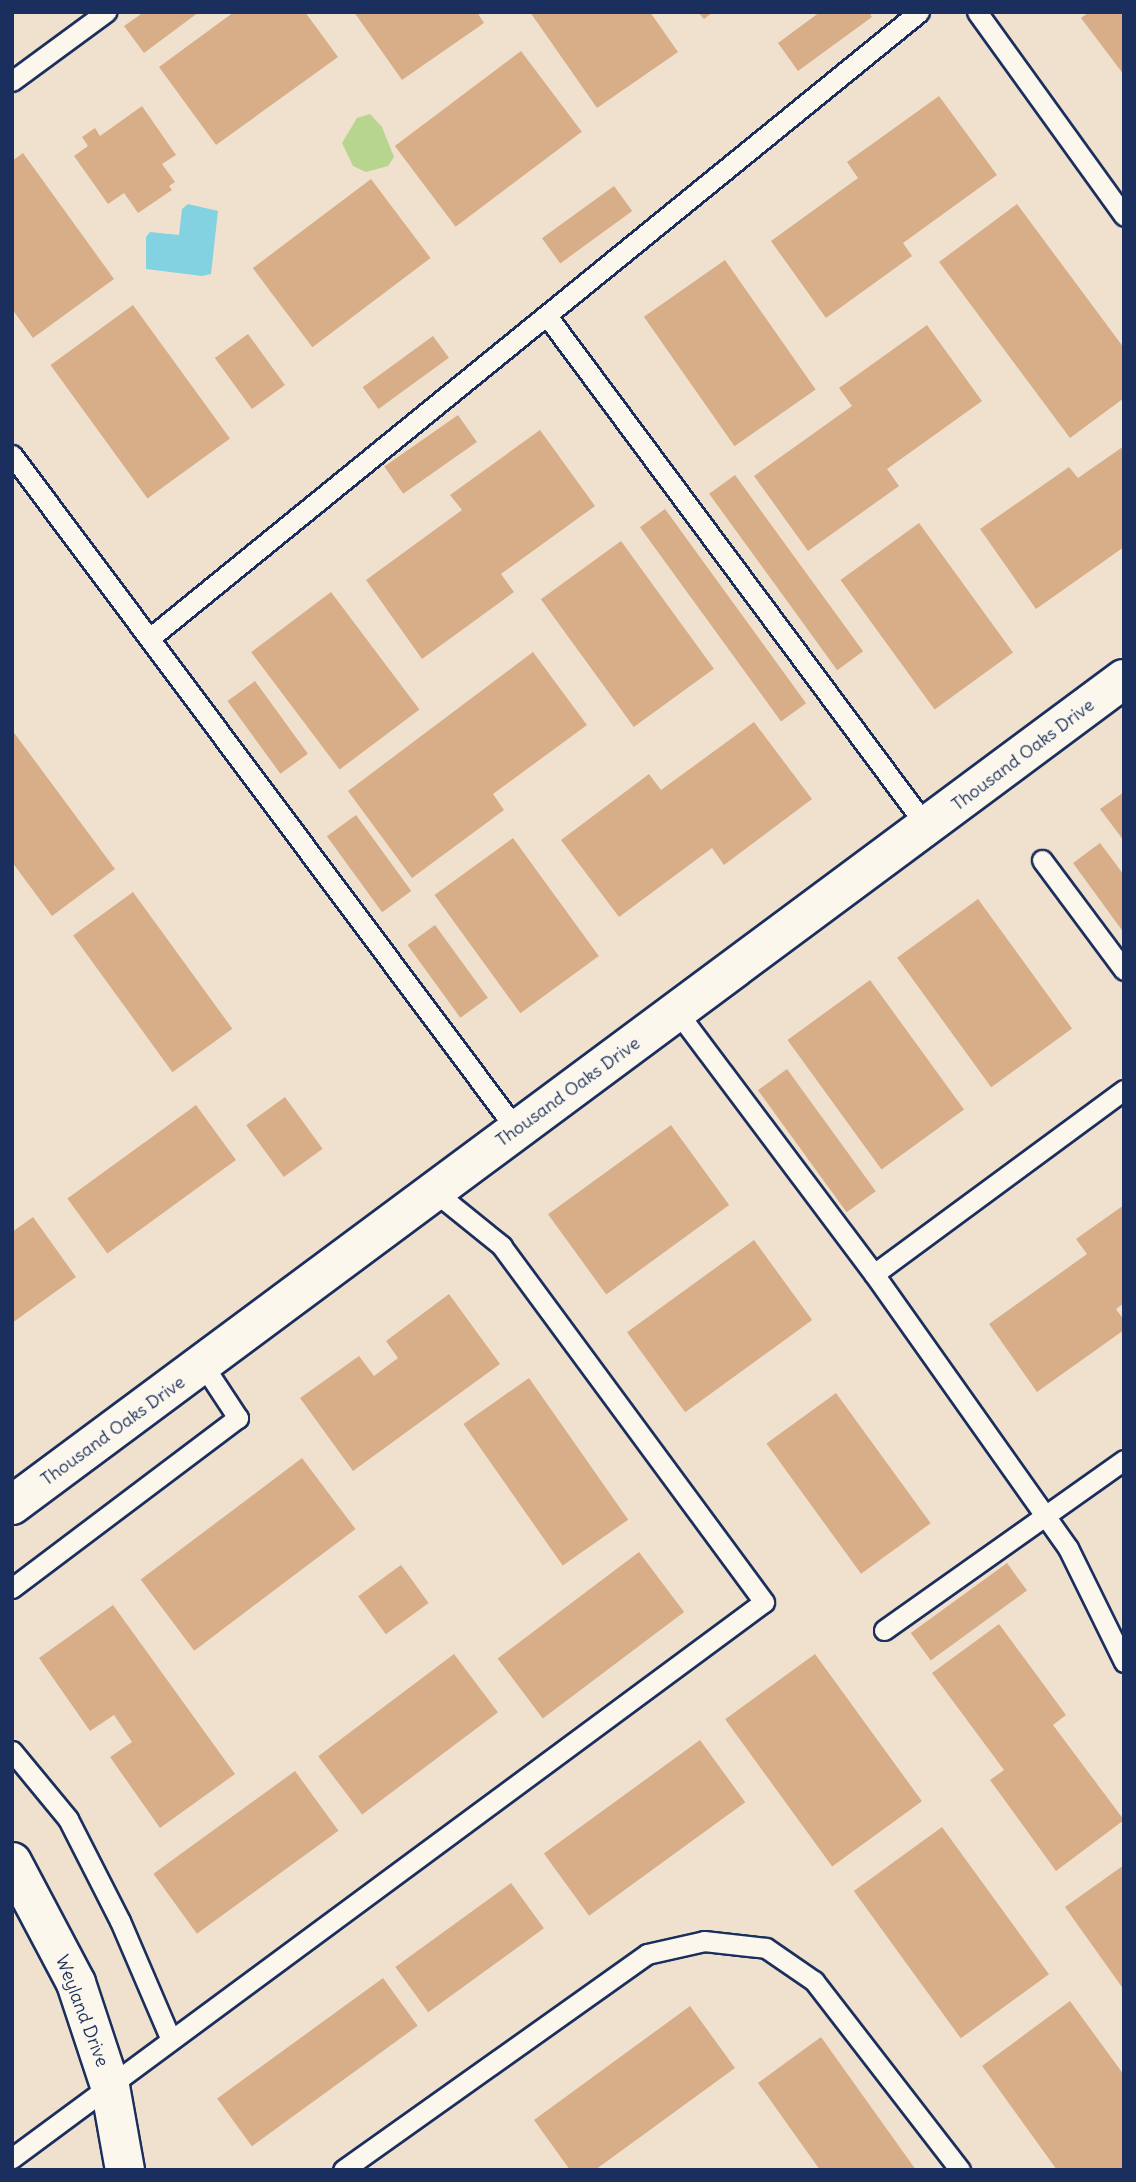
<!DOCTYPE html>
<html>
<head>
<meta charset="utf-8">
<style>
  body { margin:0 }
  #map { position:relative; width:1136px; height:2182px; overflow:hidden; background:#f0e1ce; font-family:Delius,sans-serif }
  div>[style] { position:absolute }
  .green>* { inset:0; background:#b7d58e }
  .water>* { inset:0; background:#83d2e1 }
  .building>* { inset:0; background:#d8ae89; transform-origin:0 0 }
  .roads { filter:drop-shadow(2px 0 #1b2f5e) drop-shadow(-2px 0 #1b2f5e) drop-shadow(0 2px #1b2f5e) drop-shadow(0 -2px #1b2f5e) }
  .service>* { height:19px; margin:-9.5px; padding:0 9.5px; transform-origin:9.5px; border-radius:9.5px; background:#fbf7ec }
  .minor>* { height:38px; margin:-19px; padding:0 19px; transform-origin:19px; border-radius:19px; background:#fbf7ec }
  span { translate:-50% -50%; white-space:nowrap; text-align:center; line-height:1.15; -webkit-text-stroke:7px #fbf7ec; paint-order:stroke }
  .street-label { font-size:18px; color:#1b2f5e }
  .frame { position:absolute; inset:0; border:14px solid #1b2f5e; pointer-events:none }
</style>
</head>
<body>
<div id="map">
  <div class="green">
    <div style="clip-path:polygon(370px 114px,382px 127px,394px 157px,388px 166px,366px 172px,353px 166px,342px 143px,357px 118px)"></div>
  </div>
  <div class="water">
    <div style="clip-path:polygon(188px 204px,218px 211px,211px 274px,202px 276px,146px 269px,146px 237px,150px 232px,179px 235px,182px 209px)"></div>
  </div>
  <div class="building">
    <div style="clip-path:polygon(144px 12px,199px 12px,144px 53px,124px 26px)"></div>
    <div style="clip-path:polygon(234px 12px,305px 12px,338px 57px,216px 145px,159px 67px)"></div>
    <div style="clip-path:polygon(354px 12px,477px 12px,484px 23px,402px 80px)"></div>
    <div style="clip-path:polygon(530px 12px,650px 12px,678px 52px,597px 108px)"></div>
    <div style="clip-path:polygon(698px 12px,713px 12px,704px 19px)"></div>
    <div style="clip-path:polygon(820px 12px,869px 12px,872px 17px,798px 71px,778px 43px)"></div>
    <div style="clip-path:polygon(1089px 12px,1124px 12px,1124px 75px,1081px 18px)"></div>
    <div style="left:521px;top:51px;width:101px;height:158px;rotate:53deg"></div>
    <div style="clip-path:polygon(939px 96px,997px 175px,903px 243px,912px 256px,826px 318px,771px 241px,858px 178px,847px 162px)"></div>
    <div style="clip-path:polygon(142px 106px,176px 155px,162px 164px,175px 182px,169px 186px,172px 190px,138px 213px,124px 193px,108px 204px,74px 156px,88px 146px,82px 137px,95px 128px,100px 136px)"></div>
    <div style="clip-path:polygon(23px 153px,114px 279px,33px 338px,12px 309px,12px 161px)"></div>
    <div style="left:371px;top:179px;width:99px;height:148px;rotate:53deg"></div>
    <div style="left:614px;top:186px;width:31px;height:89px;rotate:54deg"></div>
    <div style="clip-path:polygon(1017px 204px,1124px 348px,1124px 398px,1070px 438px,939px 262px)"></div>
    <div style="left:725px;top:260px;width:158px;height:99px;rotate:55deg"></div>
    <div style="left:133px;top:305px;width:165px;height:102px;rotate:54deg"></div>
    <div style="clip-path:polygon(927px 325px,982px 401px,887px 469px,899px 486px,808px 551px,754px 476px,852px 406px,839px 388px)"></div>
    <div style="left:248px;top:334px;width:63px;height:41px;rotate:54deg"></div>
    <div style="left:433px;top:336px;width:27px;height:87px;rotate:54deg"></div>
    <div style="left:458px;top:415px;width:33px;height:90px;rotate:55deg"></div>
    <div style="clip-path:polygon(540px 430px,595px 506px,501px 574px,514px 592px,422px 659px,366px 580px,462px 510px,450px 495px)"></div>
    <div style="clip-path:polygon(1124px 446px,1124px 547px,1036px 609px,980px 529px,1069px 467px,1078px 478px)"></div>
    <div style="left:735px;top:475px;width:218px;height:32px;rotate:54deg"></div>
    <div style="left:665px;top:509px;width:240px;height:31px;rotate:54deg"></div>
    <div style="left:919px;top:523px;width:160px;height:97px;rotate:54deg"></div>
    <div style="left:621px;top:541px;width:158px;height:99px;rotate:54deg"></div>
    <div style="left:331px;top:592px;width:147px;height:100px;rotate:53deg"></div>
    <div style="clip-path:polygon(533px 652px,587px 725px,493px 794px,504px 810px,412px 878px,348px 791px)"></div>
    <div style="left:255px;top:681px;width:90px;height:34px;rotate:54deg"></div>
    <div style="clip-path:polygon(754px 722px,812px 799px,724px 865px,712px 848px,619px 917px,561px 840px,649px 774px,661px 790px)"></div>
    <div style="clip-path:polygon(12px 730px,115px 869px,52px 916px,12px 862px)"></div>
    <div style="clip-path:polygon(1124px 792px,1124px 841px,1100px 809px)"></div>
    <div style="left:356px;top:815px;width:94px;height:36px;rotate:54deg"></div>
    <div style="left:513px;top:838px;width:146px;height:97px;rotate:54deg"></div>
    <div style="clip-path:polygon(1100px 843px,1124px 875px,1124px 933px,1073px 863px)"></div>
    <div style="left:133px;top:892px;width:169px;height:74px;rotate:54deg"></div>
    <div style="left:978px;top:899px;width:160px;height:100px;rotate:54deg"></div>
    <div style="left:435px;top:925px;width:90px;height:34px;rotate:54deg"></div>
    <div style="left:870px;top:980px;width:160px;height:102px;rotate:54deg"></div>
    <div style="left:787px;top:1069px;width:151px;height:36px;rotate:54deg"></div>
    <div style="left:285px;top:1097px;width:64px;height:48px;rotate:54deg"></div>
    <div style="left:196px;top:1105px;width:68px;height:159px;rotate:54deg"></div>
    <div style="left:671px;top:1125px;width:99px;height:152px;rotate:54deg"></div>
    <div style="clip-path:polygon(1124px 1205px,1124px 1303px,1116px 1309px,1124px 1320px,1124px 1330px,1037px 1392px,989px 1324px,1087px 1254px,1076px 1239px)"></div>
    <div style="clip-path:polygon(33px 1217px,76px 1277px,12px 1323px,12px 1232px)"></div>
    <div style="left:754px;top:1240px;width:99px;height:157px;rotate:54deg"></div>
    <div style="clip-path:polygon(449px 1294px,500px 1364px,353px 1471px,300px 1398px,359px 1356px,374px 1376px,398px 1358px,386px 1341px)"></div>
    <div style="left:529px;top:1378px;width:173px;height:80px;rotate:55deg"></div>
    <div style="left:836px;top:1393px;width:161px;height:86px;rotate:54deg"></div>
    <div style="left:302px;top:1458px;width:89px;height:202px;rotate:53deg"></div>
    <div style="left:639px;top:1552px;width:75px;height:177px;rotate:53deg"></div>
    <div style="left:1007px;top:1563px;width:34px;height:119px;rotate:54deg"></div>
    <div style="left:401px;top:1565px;width:47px;height:53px;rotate:54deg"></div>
    <div style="clip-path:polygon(113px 1605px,235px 1774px,160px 1828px,110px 1757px,132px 1742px,114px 1715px,90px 1731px,39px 1658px)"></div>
    <div style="clip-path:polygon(999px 1624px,1066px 1715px,1053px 1725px,1124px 1820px,1056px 1871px,990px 1780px,1004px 1770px,932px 1673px)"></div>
    <div style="left:454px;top:1654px;width:73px;height:170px;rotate:53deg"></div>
    <div style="left:815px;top:1654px;width:182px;height:111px;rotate:54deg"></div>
    <div style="left:700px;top:1740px;width:77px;height:193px;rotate:54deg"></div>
    <div style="left:295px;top:1771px;width:74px;height:175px;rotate:54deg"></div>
    <div style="left:942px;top:1827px;width:182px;height:109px;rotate:54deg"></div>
    <div style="clip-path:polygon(1124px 1865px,1124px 1990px,1065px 1907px)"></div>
    <div style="left:511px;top:1883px;width:56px;height:143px;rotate:54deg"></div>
    <div style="left:383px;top:1978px;width:59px;height:205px;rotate:54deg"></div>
    <div style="clip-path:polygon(1070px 2001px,1124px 2075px,1124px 2170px,1057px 2170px,982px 2066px)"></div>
    <div style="clip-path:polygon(690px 2006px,735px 2068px,595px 2170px,570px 2170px,534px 2120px)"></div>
    <div style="clip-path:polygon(821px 2037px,916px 2170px,820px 2170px,758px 2083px)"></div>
  </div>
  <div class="roads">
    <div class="service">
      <div style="left:977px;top:12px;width:251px;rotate:54.2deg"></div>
      <div style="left:12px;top:81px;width:117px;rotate:-36.3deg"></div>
      <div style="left:547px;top:316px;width:637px;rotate:53.36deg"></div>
      <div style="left:12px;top:455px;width:842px;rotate:53.21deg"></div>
      <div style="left:151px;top:637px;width:990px;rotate:-39.14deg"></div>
      <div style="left:1042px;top:860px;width:137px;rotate:53.3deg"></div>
      <div style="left:678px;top:1013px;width:326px;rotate:53.1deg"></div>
      <div style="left:874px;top:1274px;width:336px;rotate:54.7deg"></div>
      <div style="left:1068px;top:1548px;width:127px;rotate:63.8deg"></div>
      <div style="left:874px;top:1274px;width:310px;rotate:-36.4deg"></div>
      <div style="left:12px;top:1588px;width:283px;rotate:-37deg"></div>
      <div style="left:238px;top:1418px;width:64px;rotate:-123.4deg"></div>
      <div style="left:884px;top:1630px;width:294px;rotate:-35.3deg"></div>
      <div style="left:12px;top:1751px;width:88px;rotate:50.5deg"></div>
      <div style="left:68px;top:1819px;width:114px;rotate:63deg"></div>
      <div style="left:120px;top:1921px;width:129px;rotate:66.8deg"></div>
      <div style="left:12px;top:2158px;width:935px;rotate:-36.48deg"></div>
      <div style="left:764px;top:1602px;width:442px;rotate:-126.4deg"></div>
      <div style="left:502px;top:1246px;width:86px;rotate:-141.1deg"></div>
      <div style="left:343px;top:2170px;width:373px;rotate:-35.4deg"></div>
      <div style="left:647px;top:1954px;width:58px;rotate:-12.8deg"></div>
      <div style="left:704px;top:1941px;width:62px;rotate:6.4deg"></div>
      <div style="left:766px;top:1948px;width:58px;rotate:34.5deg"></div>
      <div style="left:814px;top:1981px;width:239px;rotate:52.3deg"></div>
    </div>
    <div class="minor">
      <div style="left:12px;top:1505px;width:1385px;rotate:-36.61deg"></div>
      <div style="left:12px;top:1862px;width:137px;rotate:62.1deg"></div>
      <div style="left:76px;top:1983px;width:108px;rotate:71.7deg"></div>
      <div style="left:110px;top:2086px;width:85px;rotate:79.9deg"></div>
    </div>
  </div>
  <div class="street-label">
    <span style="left:1023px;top:755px;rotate:-37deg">Thousand Oaks Drive</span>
    <span style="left:568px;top:1092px;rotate:-36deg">Thousand Oaks Drive</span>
    <span style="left:113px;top:1431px;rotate:-36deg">Thousand Oaks Drive</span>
    <span style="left:82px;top:2011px;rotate:69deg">Weyland Drive</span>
  </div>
  <div class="frame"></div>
</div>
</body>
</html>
